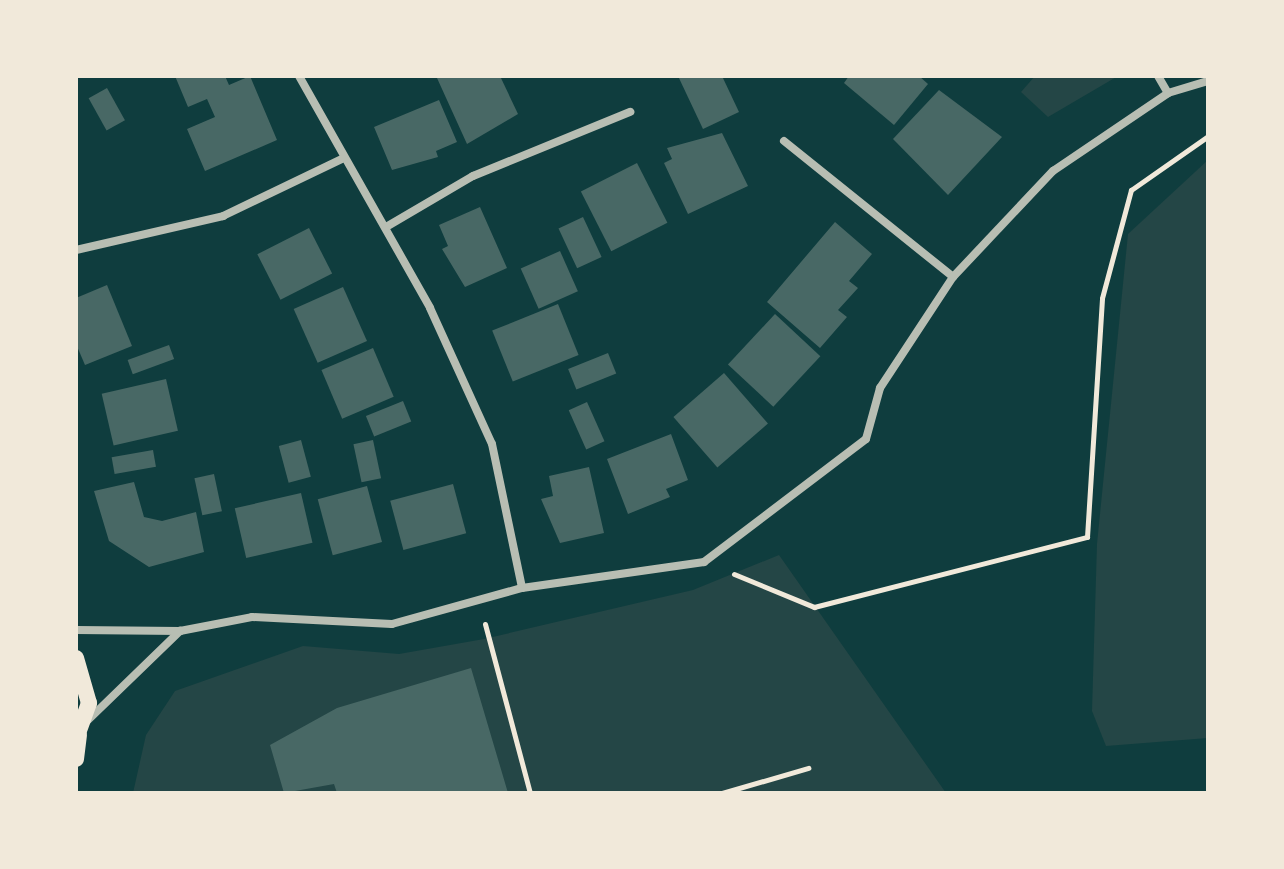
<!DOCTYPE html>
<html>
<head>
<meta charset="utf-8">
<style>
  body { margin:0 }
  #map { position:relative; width:1284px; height:869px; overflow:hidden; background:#0f3d3e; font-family:"Open Sans",sans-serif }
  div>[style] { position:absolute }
  .green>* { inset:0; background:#244646 }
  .building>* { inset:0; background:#486865; transform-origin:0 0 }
  .path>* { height:5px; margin:-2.5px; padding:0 2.5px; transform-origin:2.5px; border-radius:2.5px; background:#f1e9da }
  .minor>* { height:8px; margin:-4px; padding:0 4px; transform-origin:4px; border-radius:4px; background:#b8beb3 }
  .secondary>* { height:16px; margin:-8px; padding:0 8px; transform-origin:8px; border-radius:8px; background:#f1e9da }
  span { translate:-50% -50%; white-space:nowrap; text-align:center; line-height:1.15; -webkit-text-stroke:6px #f1e9da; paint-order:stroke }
  .frame { position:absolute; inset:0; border:78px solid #f1e9da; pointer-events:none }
</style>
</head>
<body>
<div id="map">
  <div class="green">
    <div style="clip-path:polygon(1035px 76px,1118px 76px,1048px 117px,1021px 92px)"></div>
    <div style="clip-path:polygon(1208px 160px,1208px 738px,1106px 746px,1092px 711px,1097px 544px,1128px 234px)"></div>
    <div style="clip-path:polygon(779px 555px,946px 793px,133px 793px,146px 735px,175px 691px,303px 646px,399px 654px,484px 639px,693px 590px)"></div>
  </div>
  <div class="building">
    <div style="clip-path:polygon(175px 76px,225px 76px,229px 85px,250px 76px,277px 140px,205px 171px,187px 129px,215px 117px,207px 99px,188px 107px)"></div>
    <div style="clip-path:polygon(500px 76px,518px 114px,467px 144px,437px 78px)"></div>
    <div style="clip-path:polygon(678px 76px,722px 76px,739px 112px,703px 129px)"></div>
    <div style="clip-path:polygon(849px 76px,919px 76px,928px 84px,894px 125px,844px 83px)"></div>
    <div style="left:107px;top:88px;width:37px;height:21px;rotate:61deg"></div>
    <div style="clip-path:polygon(939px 90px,1002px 137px,948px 195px,893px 139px)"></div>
    <div style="clip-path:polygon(439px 100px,457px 142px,436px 151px,438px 157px,392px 170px,374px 127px)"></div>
    <div style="clip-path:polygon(722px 133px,748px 186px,688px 214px,664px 163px,672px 159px,667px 148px)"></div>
    <div style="left:637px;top:163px;width:67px;height:63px;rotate:63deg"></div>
    <div style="clip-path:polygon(480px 207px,507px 268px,465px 287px,442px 249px,448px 246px,439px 225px)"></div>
    <div style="left:583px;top:217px;width:44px;height:27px;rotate:65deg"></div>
    <div style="clip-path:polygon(835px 222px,872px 254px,849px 281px,858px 288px,838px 310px,847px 317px,820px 348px,767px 302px)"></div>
    <div style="left:309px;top:228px;width:51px;height:58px;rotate:63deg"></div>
    <div style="left:560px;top:251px;width:44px;height:43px;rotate:66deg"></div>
    <div style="clip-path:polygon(107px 285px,132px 346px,85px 365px,76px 344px,76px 298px)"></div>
    <div style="left:343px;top:287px;width:59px;height:54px;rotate:66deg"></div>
    <div style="left:558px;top:304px;width:55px;height:71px;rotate:68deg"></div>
    <div style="left:775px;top:314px;width:62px;height:69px;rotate:43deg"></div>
    <div style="left:169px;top:345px;width:15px;height:44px;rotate:70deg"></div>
    <div style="left:373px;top:348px;width:53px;height:56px;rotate:67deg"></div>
    <div style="left:608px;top:353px;width:22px;height:43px;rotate:68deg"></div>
    <div style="left:724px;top:373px;width:67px;height:67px;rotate:49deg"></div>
    <div style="left:166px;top:379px;width:53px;height:66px;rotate:77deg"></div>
    <div style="left:403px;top:401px;width:22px;height:40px;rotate:68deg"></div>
    <div style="left:587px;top:402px;width:43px;height:20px;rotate:66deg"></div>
    <div style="clip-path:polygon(671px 434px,688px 480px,666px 489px,670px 497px,628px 514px,607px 459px)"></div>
    <div style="left:301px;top:440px;width:38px;height:23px;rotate:75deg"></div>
    <div style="left:373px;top:440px;width:39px;height:20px;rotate:78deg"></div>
    <div style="left:153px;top:450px;width:17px;height:42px;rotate:80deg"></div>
    <div style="clip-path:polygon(589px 467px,604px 533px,560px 543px,541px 499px,553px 496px,549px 476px)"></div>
    <div style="left:214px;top:474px;width:38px;height:20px;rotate:78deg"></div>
    <div style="clip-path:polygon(134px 482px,144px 517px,162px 521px,196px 512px,204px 552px,149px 567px,109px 541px,94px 491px)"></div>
    <div style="left:453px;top:484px;width:51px;height:65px;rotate:75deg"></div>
    <div style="left:367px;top:486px;width:58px;height:51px;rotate:75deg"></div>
    <div style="left:301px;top:493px;width:51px;height:68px;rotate:77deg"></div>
    <div style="clip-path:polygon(471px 668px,508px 793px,337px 793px,334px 784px,284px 793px,270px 745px,337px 708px)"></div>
  </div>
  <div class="path">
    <div style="left:734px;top:574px;width:87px;rotate:22.4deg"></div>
    <div style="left:814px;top:607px;width:282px;rotate:-14.4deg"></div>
    <div style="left:1087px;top:537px;width:239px;rotate:-86.4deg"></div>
    <div style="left:1102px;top:298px;width:112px;rotate:-75deg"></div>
    <div style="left:1131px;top:190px;width:94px;rotate:-35deg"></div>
    <div style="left:485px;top:624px;width:175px;rotate:75.1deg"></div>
    <div style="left:722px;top:793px;width:90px;rotate:-16.2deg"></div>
  </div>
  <div class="minor">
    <div style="left:299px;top:76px;width:266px;rotate:60.5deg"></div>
    <div style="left:430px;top:308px;width:149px;rotate:65.5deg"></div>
    <div style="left:492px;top:444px;width:147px;rotate:78.2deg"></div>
    <div style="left:1158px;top:76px;width:20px;rotate:60deg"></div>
    <div style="left:784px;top:141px;width:217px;rotate:38.8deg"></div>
    <div style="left:386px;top:227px;width:101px;rotate:-30.4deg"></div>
    <div style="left:473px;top:176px;width:170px;rotate:-22.2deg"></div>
    <div style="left:76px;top:250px;width:151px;rotate:-13deg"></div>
    <div style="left:223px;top:216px;width:132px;rotate:-25.6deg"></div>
    <div style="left:76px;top:630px;width:104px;rotate:0.6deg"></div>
    <div style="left:180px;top:631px;width:73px;rotate:-11deg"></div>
    <div style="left:252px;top:617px;width:140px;rotate:2.9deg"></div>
    <div style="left:392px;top:624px;width:135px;rotate:-15.5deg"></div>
    <div style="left:522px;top:588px;width:184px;rotate:-8.1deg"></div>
    <div style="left:704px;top:562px;width:203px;rotate:-37.2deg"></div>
    <div style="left:866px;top:439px;width:53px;rotate:-74.6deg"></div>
    <div style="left:880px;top:388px;width:133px;rotate:-56.7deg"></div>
    <div style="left:953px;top:277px;width:146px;rotate:-46.7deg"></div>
    <div style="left:1053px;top:171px;width:139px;rotate:-34.1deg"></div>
    <div style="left:1168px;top:93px;width:42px;rotate:-16.7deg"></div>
    <div style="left:86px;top:722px;width:131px;rotate:-44.1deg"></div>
  </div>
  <div class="secondary">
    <div style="left:76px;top:658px;width:47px;rotate:73.9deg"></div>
    <div style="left:89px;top:703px;width:38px;rotate:110deg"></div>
    <div style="left:76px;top:759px;width:24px;rotate:-83deg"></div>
  </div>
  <div class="frame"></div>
</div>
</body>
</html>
